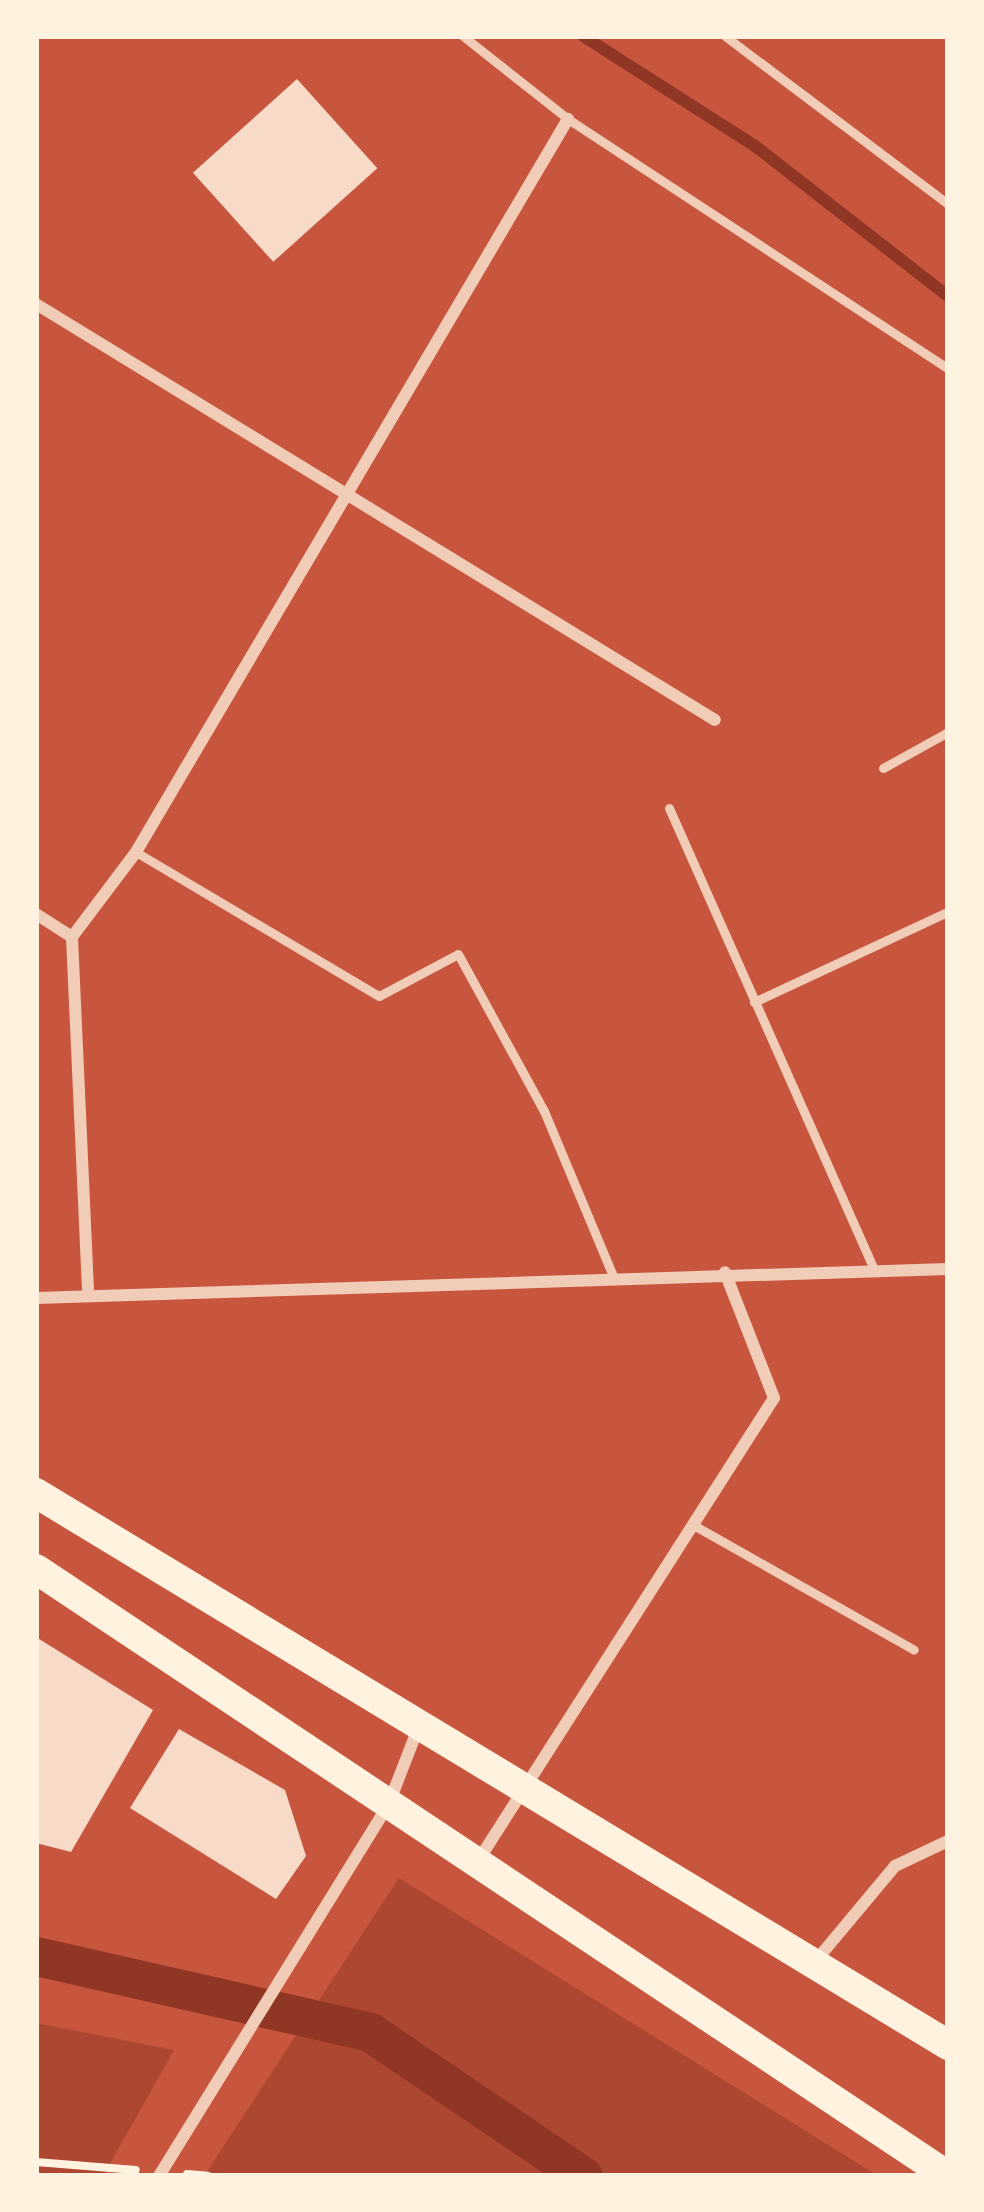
<!DOCTYPE html>
<html>
<head>
<meta charset="utf-8">
<style>
  body { margin:0 }
  #map { position:relative; width:984px; height:2212px; overflow:hidden; background:#c8553d; font-family:"Exo 2",sans-serif }
  div>[style] { position:absolute }
  .green>* { inset:0; background:#ae4732 }
  .stream>* { height:12px; margin:-6px; padding:0 6px; transform-origin:6px; border-radius:6px; background:#8f3625 }
  .canal>* { height:39px; margin:-19.5px; padding:0 19.5px; transform-origin:19.5px; border-radius:19.5px; background:#8f3625 }
  .building>* { inset:0; background:#f7dbc8; transform-origin:0 0 }
  .path>* { height:8px; margin:-4px; padding:0 4px; transform-origin:4px; border-radius:4px; background:#fff3e0 }
  .service>* { height:9px; margin:-4.5px; padding:0 4.5px; transform-origin:4.5px; border-radius:4.5px; background:#f1ccb7 }
  .minor>* { height:12px; margin:-6px; padding:0 6px; transform-origin:6px; border-radius:6px; background:#f1ccb7 }
  .primary>* { height:30px; margin:-15px; padding:0 15px; transform-origin:15px; border-radius:15px; background:#fff3e0 }
  span { translate:-50% -50%; white-space:nowrap; text-align:center; line-height:1.15; -webkit-text-stroke:12px #fff3e0; paint-order:stroke }
  .frame { position:absolute; inset:0; border:39px solid #fff3e0; pointer-events:none }
</style>
</head>
<body>
<div id="map">
  <div class="green">
    <div style="clip-path:polygon(399px 1878px,878px 2176px,204px 2176px)"></div>
    <div style="clip-path:polygon(36px 2023px,174px 2050px,103px 2176px,36px 2176px)"></div>
  </div>
  <div class="stream">
    <div style="left:583px;top:36px;width:204px;rotate:32.6deg"></div>
    <div style="left:755px;top:146px;width:244px;rotate:37.9deg"></div>
  </div>
  <div class="canal">
    <div style="left:36px;top:1956px;width:343px;rotate:12.8deg"></div>
    <div style="left:370px;top:2032px;width:257px;rotate:34.1deg"></div>
  </div>
  <div class="building">
    <div style="left:297px;top:79px;width:120px;height:140px;rotate:48deg"></div>
    <div style="clip-path:polygon(36px 1637px,153px 1710px,71px 1852px,36px 1843px)"></div>
    <div style="clip-path:polygon(179px 1729px,285px 1790px,306px 1856px,276px 1899px,130px 1808px)"></div>
  </div>
  <div class="path">
    <div style="left:36px;top:2162px;width:100px;rotate:4.6deg"></div>
    <div style="left:187px;top:2174px;width:21px;rotate:5deg"></div>
  </div>
  <div class="service">
    <div style="left:463px;top:36px;width:134px;rotate:38.3deg"></div>
    <div style="left:568px;top:119px;width:455px;rotate:33.3deg"></div>
    <div style="left:725px;top:36px;width:279px;rotate:37deg"></div>
    <div style="left:883px;top:768px;width:74px;rotate:-29deg"></div>
    <div style="left:669px;top:808px;width:502px;rotate:66.04deg"></div>
    <div style="left:136px;top:852px;width:282px;rotate:30.7deg"></div>
    <div style="left:379px;top:996px;width:89px;rotate:-28deg"></div>
    <div style="left:458px;top:954px;width:179px;rotate:61.3deg"></div>
    <div style="left:544px;top:1111px;width:181px;rotate:67.3deg"></div>
    <div style="left:754px;top:1002px;width:211px;rotate:-25deg"></div>
    <div style="left:697px;top:1527px;width:249px;rotate:29.5deg"></div>
  </div>
  <div class="minor">
    <div style="left:36px;top:304px;width:796px;rotate:31.49deg"></div>
    <div style="left:36px;top:914px;width:43px;rotate:32.6deg"></div>
    <div style="left:88px;top:1290px;width:353px;rotate:-92.6deg"></div>
    <div style="left:72px;top:937px;width:106px;rotate:-53deg"></div>
    <div style="left:136px;top:852px;width:851px;rotate:-59.49deg"></div>
    <div style="left:36px;top:1298px;width:912px;rotate:-1.82deg"></div>
    <div style="left:476px;top:1864px;width:553px;rotate:-57.4deg"></div>
    <div style="left:774px;top:1398px;width:135px;rotate:-111.3deg"></div>
    <div style="left:819px;top:1957px;width:119px;rotate:-50.1deg"></div>
    <div style="left:895px;top:1866px;width:59px;rotate:-25.3deg"></div>
    <div style="left:159px;top:2176px;width:438px;rotate:-58.3deg"></div>
    <div style="left:389px;top:1803px;width:83px;rotate:-68.7deg"></div>
  </div>
  <div class="primary">
    <div style="left:36px;top:1493px;width:1066px;rotate:31.18deg"></div>
    <div style="left:36px;top:1569px;width:1096px;rotate:33.65deg"></div>
  </div>
  <div class="frame"></div>
</div>
</body>
</html>
